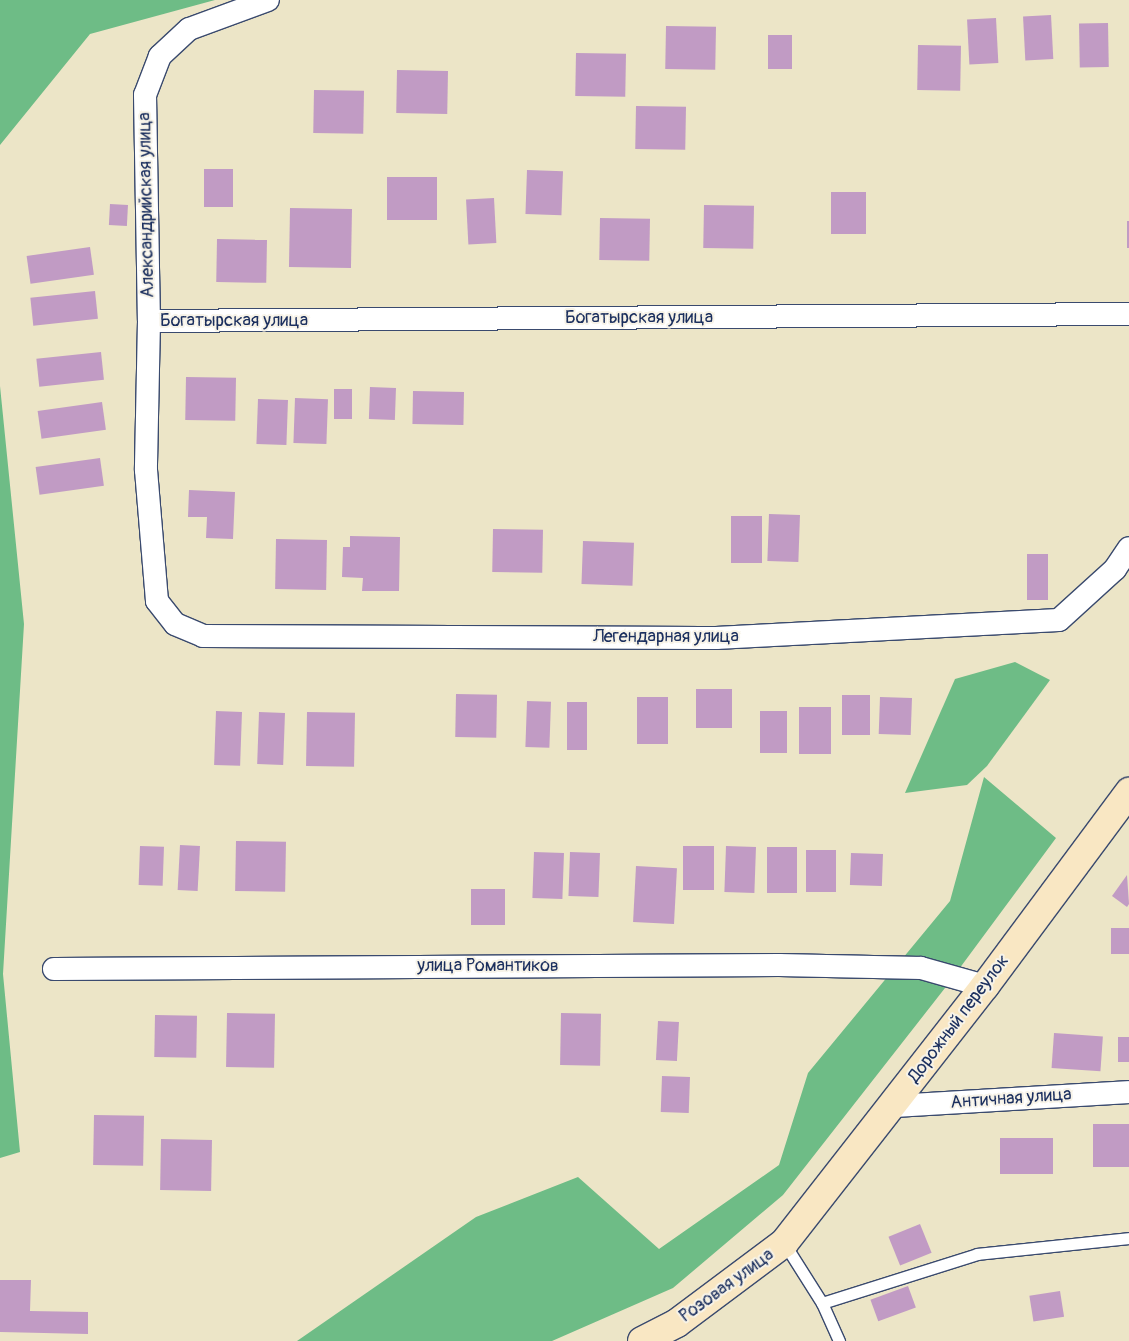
<!DOCTYPE html>
<html>
<head>
<meta charset="utf-8">
<style>
  body { margin:0 }
  #map { position:relative; width:1129px; height:1341px; overflow:hidden; background:#ece5c7; font-family:Pangolin,sans-serif }
  div>[style] { position:absolute }
  .forest>* { inset:0; background:#6ebc86 }
  .building>* { inset:0; background:#c19bc4; transform-origin:0 0 }
  .roads { filter:drop-shadow(1px 0 #3a4a6e) drop-shadow(-1px 0 #3a4a6e) drop-shadow(0 1px #3a4a6e) drop-shadow(0 -1px #3a4a6e) }
  .lane>* { height:11px; margin:-5.5px; padding:0 5.5px; transform-origin:5.5px; border-radius:5.5px; background:#fff }
  .street>* { height:22px; margin:-11px; padding:0 11px; transform-origin:11px; border-radius:11px; background:#fff }
  .secondary>* { height:28px; margin:-14px; padding:0 14px; transform-origin:14px; border-radius:14px; background:#f9e7c3 }
  span { translate:-50% -50%; white-space:nowrap; text-align:center; line-height:1.15; -webkit-text-stroke:4px #f7f3e8; paint-order:stroke }
  .street-label { font-size:18px; color:#1b2f5e }
</style>
</head>
<body>
<div id="map">
  <div class="forest">
    <div style="clip-path:polygon(0 0,215px 0,90px 34px,0 145px)"></div>
    <div style="clip-path:polygon(0 386px,24px 624px,3px 974px,20px 1152px,0 1158px)"></div>
    <div style="clip-path:polygon(1015px 662px,1050px 680px,987px 766px,967px 785px,905px 793px,955px 679px)"></div>
    <div style="clip-path:polygon(984px 777px,1056px 838px,945px 988px,783px 1195px,673px 1288px,552px 1341px,297px 1341px,476px 1217px,578px 1177px,659px 1249px,779px 1165px,808px 1073px,950px 901px)"></div>
  </div>
  <div class="building">
    <div style="left:1051px;top:15px;width:44px;height:28px;rotate:87deg"></div>
    <div style="left:996px;top:18px;width:45px;height:29px;rotate:87deg"></div>
    <div style="left:1108px;top:23px;width:44px;height:29px;rotate:89deg"></div>
    <div style="left:666px;top:26px;width:50px;height:43px;rotate:1deg"></div>
    <div style="left:768px;top:35px;width:24px;height:34px"></div>
    <div style="left:918px;top:45px;width:43px;height:45px;rotate:1deg"></div>
    <div style="left:576px;top:53px;width:50px;height:43px;rotate:1deg"></div>
    <div style="left:397px;top:70px;width:51px;height:43px;rotate:1deg"></div>
    <div style="left:314px;top:90px;width:50px;height:43px;rotate:1deg"></div>
    <div style="left:636px;top:106px;width:50px;height:43px;rotate:1deg"></div>
    <div style="left:204px;top:169px;width:29px;height:38px"></div>
    <div style="left:527px;top:170px;width:36px;height:44px;rotate:2deg"></div>
    <div style="left:387px;top:177px;width:50px;height:43px"></div>
    <div style="left:831px;top:192px;width:35px;height:42px"></div>
    <div style="left:494px;top:198px;width:45px;height:28px;rotate:87deg"></div>
    <div style="left:110px;top:204px;width:18px;height:21px;rotate:3deg"></div>
    <div style="left:704px;top:205px;width:50px;height:43px;rotate:1deg"></div>
    <div style="left:290px;top:208px;width:62px;height:59px;rotate:1deg"></div>
    <div style="left:600px;top:218px;width:50px;height:42px;rotate:1deg"></div>
    <div style="left:1127px;top:221px;width:2px;height:27px"></div>
    <div style="left:217px;top:239px;width:50px;height:43px;rotate:1deg"></div>
    <div style="left:90px;top:247px;width:28px;height:64px;rotate:82deg"></div>
    <div style="left:95px;top:291px;width:28px;height:65px;rotate:84deg"></div>
    <div style="left:101px;top:352px;width:28px;height:65px;rotate:84deg"></div>
    <div style="left:186px;top:377px;width:50px;height:43px;rotate:1deg"></div>
    <div style="left:370px;top:387px;width:26px;height:32px;rotate:2deg"></div>
    <div style="left:334px;top:389px;width:18px;height:30px"></div>
    <div style="left:413px;top:391px;width:51px;height:33px;rotate:1deg"></div>
    <div style="left:295px;top:398px;width:33px;height:45px;rotate:2deg"></div>
    <div style="left:258px;top:399px;width:30px;height:45px;rotate:2deg"></div>
    <div style="left:102px;top:402px;width:28px;height:65px;rotate:82deg"></div>
    <div style="left:100px;top:458px;width:28px;height:65px;rotate:82deg"></div>
    <div style="clip-path:polygon(189px 490px,235px 492px,233px 539px,206px 538px,207px 517px,188px 517px)"></div>
    <div style="left:769px;top:514px;width:31px;height:47px;rotate:2deg"></div>
    <div style="left:731px;top:516px;width:31px;height:47px"></div>
    <div style="left:493px;top:529px;width:50px;height:43px;rotate:1deg"></div>
    <div style="clip-path:polygon(350px 536px,400px 537px,399px 591px,362px 591px,363px 578px,342px 577px,343px 547px,350px 547px)"></div>
    <div style="left:276px;top:539px;width:51px;height:50px;rotate:1deg"></div>
    <div style="left:583px;top:541px;width:51px;height:43px;rotate:2deg"></div>
    <div style="left:1027px;top:554px;width:21px;height:46px"></div>
    <div style="left:732px;top:689px;width:39px;height:36px;rotate:90deg"></div>
    <div style="left:456px;top:694px;width:41px;height:43px;rotate:1deg"></div>
    <div style="left:842px;top:695px;width:28px;height:40px"></div>
    <div style="left:637px;top:697px;width:31px;height:47px"></div>
    <div style="left:880px;top:697px;width:32px;height:37px;rotate:2deg"></div>
    <div style="left:527px;top:701px;width:24px;height:46px;rotate:2deg"></div>
    <div style="left:567px;top:702px;width:20px;height:48px"></div>
    <div style="left:799px;top:707px;width:32px;height:47px"></div>
    <div style="left:216px;top:711px;width:26px;height:54px;rotate:2deg"></div>
    <div style="left:760px;top:711px;width:27px;height:42px"></div>
    <div style="left:259px;top:712px;width:26px;height:52px;rotate:2deg"></div>
    <div style="left:307px;top:712px;width:48px;height:54px;rotate:1deg"></div>
    <div style="left:236px;top:841px;width:50px;height:50px;rotate:1deg"></div>
    <div style="left:180px;top:845px;width:20px;height:45px;rotate:3deg"></div>
    <div style="left:140px;top:846px;width:24px;height:39px;rotate:2deg"></div>
    <div style="left:683px;top:846px;width:31px;height:44px"></div>
    <div style="left:726px;top:846px;width:30px;height:46px;rotate:2deg"></div>
    <div style="left:767px;top:847px;width:30px;height:46px"></div>
    <div style="left:806px;top:850px;width:30px;height:42px"></div>
    <div style="left:534px;top:852px;width:30px;height:46px;rotate:2deg"></div>
    <div style="left:570px;top:852px;width:30px;height:44px;rotate:2deg"></div>
    <div style="left:851px;top:853px;width:32px;height:32px;rotate:2deg"></div>
    <div style="left:636px;top:866px;width:41px;height:56px;rotate:3deg"></div>
    <div style="clip-path:polygon(1127px 875px,1129px 904px,1127px 907px,1112px 896px)"></div>
    <div style="left:471px;top:889px;width:34px;height:36px"></div>
    <div style="left:1129px;top:928px;width:26px;height:18px;rotate:90deg"></div>
    <div style="left:227px;top:1013px;width:48px;height:54px;rotate:1deg"></div>
    <div style="left:561px;top:1013px;width:40px;height:52px;rotate:1deg"></div>
    <div style="left:155px;top:1015px;width:42px;height:42px;rotate:1deg"></div>
    <div style="left:658px;top:1021px;width:21px;height:39px;rotate:3deg"></div>
    <div style="left:1054px;top:1033px;width:49px;height:35px;rotate:4deg"></div>
    <div style="left:1129px;top:1037px;width:25px;height:11px;rotate:90deg"></div>
    <div style="left:662px;top:1076px;width:28px;height:36px;rotate:2deg"></div>
    <div style="left:94px;top:1115px;width:50px;height:50px;rotate:1deg"></div>
    <div style="left:1129px;top:1124px;width:43px;height:36px;rotate:90deg"></div>
    <div style="left:1000px;top:1138px;width:53px;height:36px"></div>
    <div style="left:161px;top:1139px;width:51px;height:51px;rotate:1deg"></div>
    <div style="left:920px;top:1224px;width:31px;height:34px;rotate:68deg"></div>
    <div style="clip-path:polygon(0 1280px,31px 1280px,30px 1311px,88px 1312px,88px 1334px,0 1332px)"></div>
    <div style="left:908px;top:1286px;width:23px;height:40px;rotate:70deg"></div>
    <div style="left:1060px;top:1291px;width:26px;height:31px;rotate:81deg"></div>
  </div>
  <div class="roads">
    <div class="lane">
      <div style="left:784px;top:1243px;width:71px;rotate:57.7deg"></div>
      <div style="left:822px;top:1303px;width:42px;rotate:65.9deg"></div>
      <div style="left:822px;top:1303px;width:163px;rotate:-17.5deg"></div>
      <div style="left:977px;top:1254px;width:153px;rotate:-6deg"></div>
    </div>
    <div class="street">
      <div style="left:268px;top:0;width:84px;rotate:159.8deg"></div>
      <div style="left:189px;top:29px;width:40px;rotate:137deg"></div>
      <div style="left:160px;top:56px;width:42px;rotate:111deg"></div>
      <div style="left:145px;top:95px;width:226px;rotate:89deg"></div>
      <div style="left:149px;top:321px;width:149px;rotate:91.2deg"></div>
      <div style="left:146px;top:470px;width:131px;rotate:85.2deg"></div>
      <div style="left:157px;top:601px;width:29px;rotate:52deg"></div>
      <div style="left:175px;top:624px;width:30px;rotate:23deg"></div>
      <div style="left:203px;top:636px;width:513px;rotate:0.22deg"></div>
      <div style="left:716px;top:638px;width:343px;rotate:-3deg"></div>
      <div style="left:1059px;top:620px;width:76px;rotate:-42.3deg"></div>
      <div style="left:1115px;top:569px;width:25px;rotate:-56deg"></div>
      <div style="left:149px;top:321px;width:980px;rotate:-0.41deg"></div>
      <div style="left:54px;top:969px;width:725px;rotate:-0.32deg"></div>
      <div style="left:779px;top:965px;width:142px;rotate:1.2deg"></div>
      <div style="left:921px;top:968px;width:66px;rotate:15.7deg"></div>
      <div style="left:893px;top:1106px;width:236px;rotate:-3.4deg"></div>
    </div>
    <div class="secondary">
      <div style="left:642px;top:1341px;width:39px;rotate:-27deg"></div>
      <div style="left:677px;top:1323px;width:134px;rotate:-36.8deg"></div>
      <div style="left:784px;top:1243px;width:326px;rotate:-52deg"></div>
      <div style="left:985px;top:986px;width:242px;rotate:-53.4deg"></div>
    </div>
  </div>
  <div class="street-label">
    <span style="left:147px;top:205px;rotate:-91deg">Александрийская улица</span>
    <span style="left:639px;top:318px">Богатырская улица</span>
    <span style="left:234px;top:321px">Богатырская улица</span>
    <span style="left:666px;top:637px">Легендарная улица</span>
    <span style="left:488px;top:966px">улица Романтиков</span>
    <span style="left:959px;top:1019px;rotate:-53deg">Дорожный переулок</span>
    <span style="left:1011px;top:1099px;rotate:-4deg">Античная улица</span>
    <span style="left:727px;top:1286px;rotate:-36deg">Розовая улица</span>
  </div>
</div>
</body>
</html>
